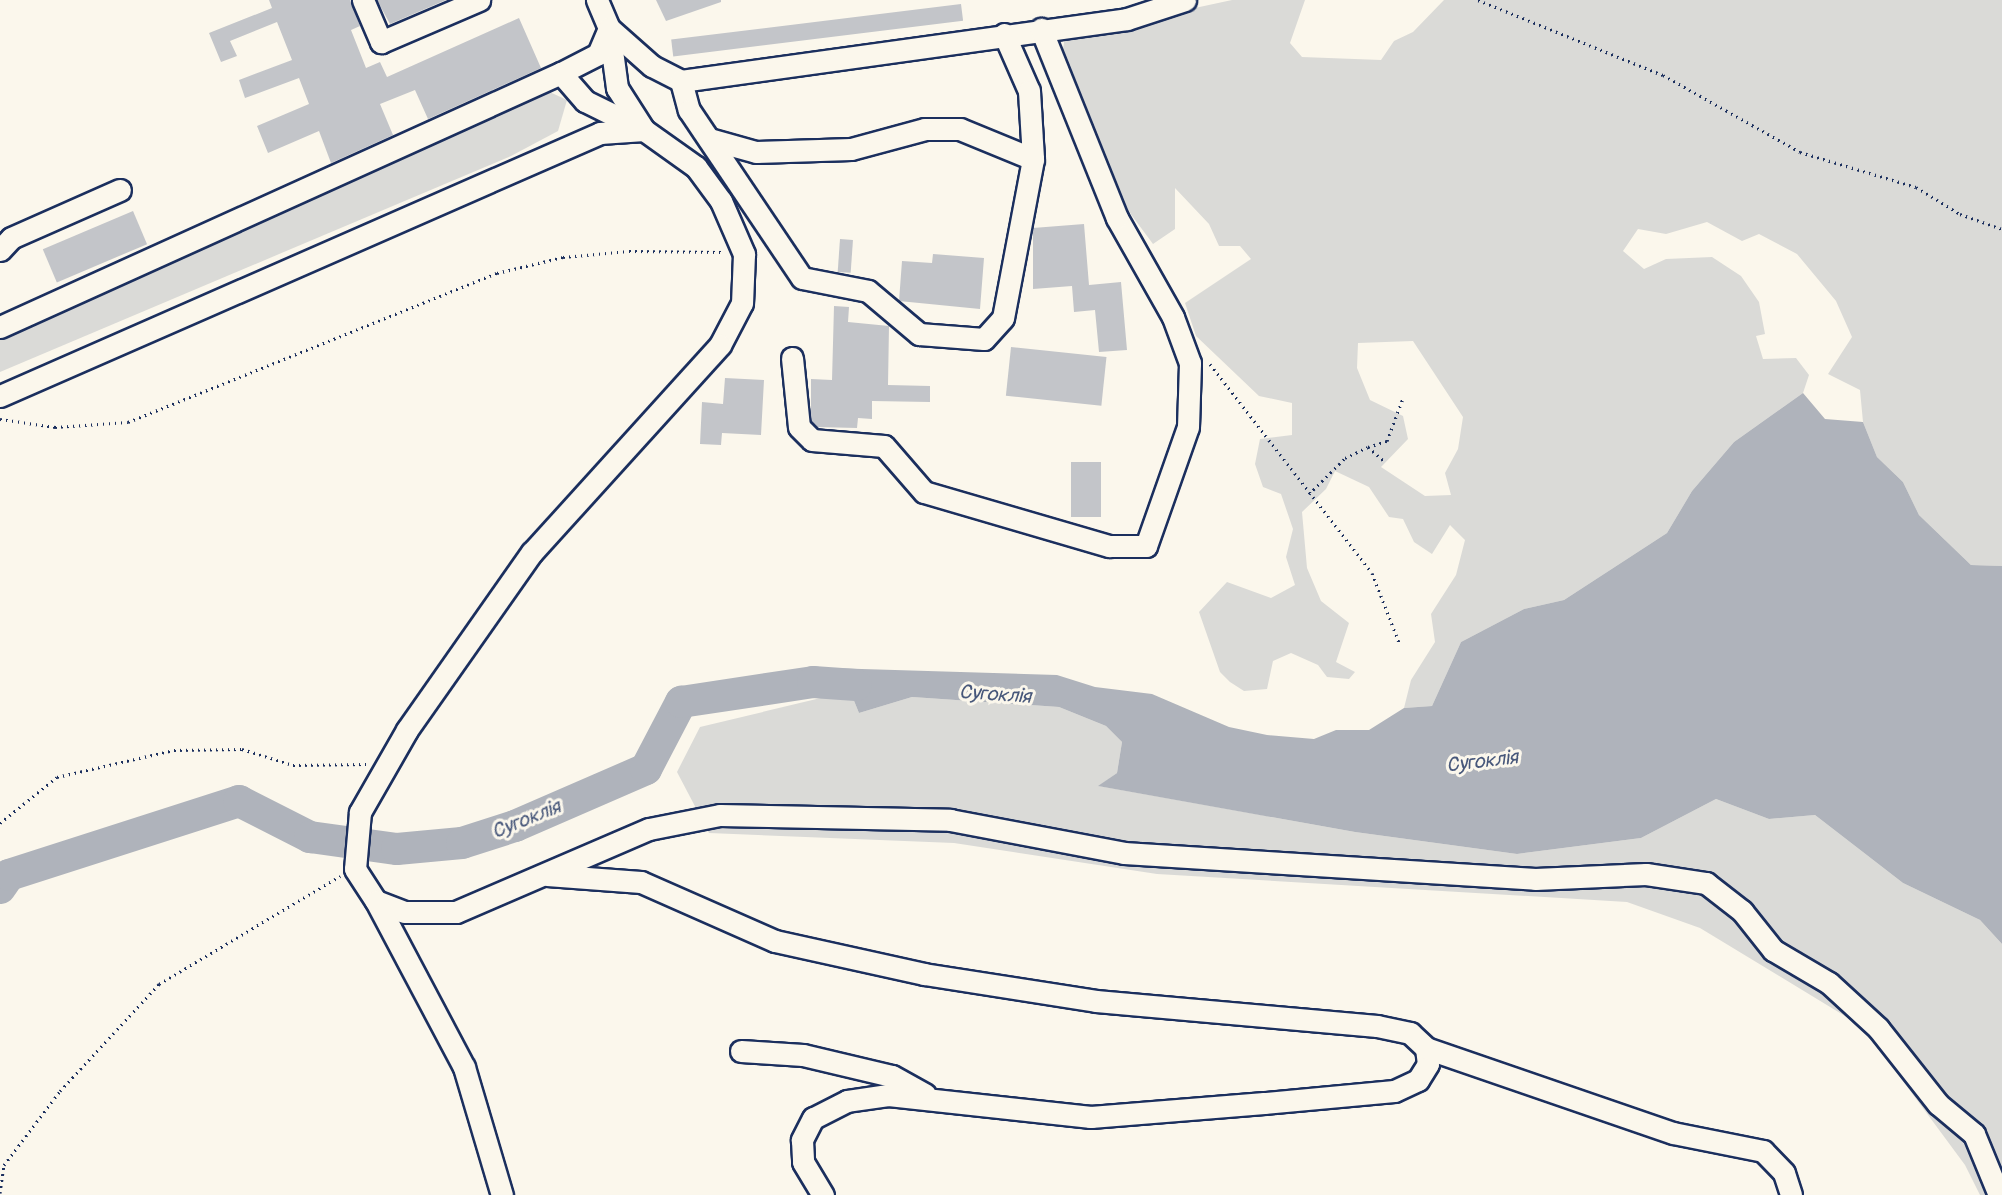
<!DOCTYPE html>
<html>
<head>
<meta charset="utf-8">
<style>
  body { margin:0 }
  #map { position:relative; width:2002px; height:1195px; overflow:hidden; background:#fbf7ec; font-family:Pangolin,sans-serif }
  div>[style] { position:absolute }
  .green>* { inset:0; background:#dadad7 }
  .water>* { inset:0; background:#afb3bb }
  .river>* { height:32px; margin:-16px; padding:0 16px; transform-origin:16px; border-radius:16px; background:#afb3bb }
  .building>* { inset:0; background:#c3c5c9; transform-origin:0 0 }
  .path>* { height:3px; margin-top:-1.5px; transform-origin:0; background:repeating-linear-gradient(90deg,#1b2f5e 0 1.5px,transparent 0 6px) }
  .roads { filter:drop-shadow(2px 0 #1b2f5e) drop-shadow(-2px 0 #1b2f5e) drop-shadow(0 2px #1b2f5e) drop-shadow(0 -2px #1b2f5e) }
  .minor>* { height:21px; margin:-10.5px; padding:0 10.5px; transform-origin:10.5px; border-radius:10.5px; background:#fbf7ec }
  span { translate:-50% -50%; white-space:nowrap; text-align:center; line-height:1.15; -webkit-text-stroke:6px #fbf7ec; paint-order:stroke }
  .water-label { font-size:20px; color:#47577a; font-style:italic }
</style>
</head>
<body>
<div id="map">
  <div class="green">
    <div style="clip-path:polygon(evenodd,1232px 0,1305px 0,1290px 43px,1302px 57px,1381px 60px,1394px 41px,1413px 32px,1444px 0,2002px 0,2002px 566px,1971px 565px,1919px 515px,1903px 482px,1877px 457px,1863px 422px,1860px 390px,1828px 374px,1852px 337px,1836px 301px,1797px 254px,1759px 234px,1742px 241px,1707px 222px,1666px 234px,1638px 229px,1623px 251px,1644px 269px,1666px 259px,1712px 257px,1741px 276px,1759px 302px,1765px 334px,1756px 336px,1763px 359px,1796px 358px,1809px 375px,1803px 393px,1734px 442px,1692px 491px,1667px 533px,1564px 600px,1524px 609px,1461px 642px,1432px 706px,1404px 708px,1411px 680px,1435px 642px,1431px 614px,1456px 575px,1465px 540px,1450px 525px,1432px 554px,1414px 542px,1403px 519px,1389px 517px,1369px 487px,1335px 471px,1326px 489px,1302px 512px,1307px 568px,1321px 601px,1349px 623px,1336px 662px,1355px 672px,1349px 679px,1327px 677px,1318px 665px,1291px 653px,1273px 661px,1267px 689px,1244px 691px,1230px 682px,1220px 672px,1199px 612px,1227px 582px,1271px 598px,1295px 585px,1286px 557px,1293px 529px,1281px 494px,1263px 487px,1255px 464px,1260px 439px,1292px 435px,1292px 403px,1259px 396px,1196px 336px,1185px 303px,1251px 259px,1240px 246px,1219px 246px,1209px 224px,1175px 188px,1175px 229px,1153px 244px,1127px 209px,1063px 49px,1065px 36px,1232px 0,1413px 341px,1463px 417px,1458px 449px,1445px 473px,1451px 495px,1425px 496px,1381px 467px,1408px 439px,1403px 416px,1370px 400px,1357px 368px,1358px 343px,1413px 341px)"></div>
    <div style="clip-path:polygon(541px 88px,567px 100px,558px 131px,511px 156px,0 372px,0 332px)"></div>
    <div style="clip-path:polygon(850px 691px,859px 713px,912px 697px,1059px 707px,1106px 726px,1122px 742px,1117px 773px,1099px 786px,1355px 832px,1517px 854px,1641px 838px,1716px 799px,1769px 819px,1815px 815px,1903px 883px,1980px 920px,2002px 944px,2002px 1195px,1980px 1195px,1965px 1165px,1863px 1027px,1700px 928px,1627px 902px,1157px 874px,954px 843px,709px 833px,677px 772px,700px 727px)"></div>
  </div>
  <div class="water">
    <div style="clip-path:polygon(1803px 393px,1825px 419px,1863px 422px,1877px 457px,1903px 482px,1919px 515px,1971px 565px,2002px 566px,2002px 944px,1980px 920px,1903px 883px,1815px 815px,1769px 819px,1716px 799px,1641px 838px,1517px 854px,1355px 832px,1098px 786px,1117px 773px,1122px 742px,1106px 726px,1059px 707px,912px 697px,859px 713px,850px 691px,818px 695px,814px 682px,829px 668px,1057px 675px,1095px 687px,1152px 694px,1229px 727px,1267px 735px,1314px 739px,1336px 730px,1369px 730px,1404px 708px,1432px 706px,1461px 642px,1524px 609px,1564px 600px,1667px 533px,1692px 491px,1734px 442px)"></div>
  </div>
  <div class="river">
    <div style="left:0;top:888px;width:16px;rotate:-55deg"></div>
    <div style="left:9px;top:875px;width:242px;rotate:-17.8deg"></div>
    <div style="left:239px;top:801px;width:80px;rotate:26.9deg"></div>
    <div style="left:310px;top:837px;width:88px;rotate:7.9deg"></div>
    <div style="left:397px;top:849px;width:65px;rotate:-5.3deg"></div>
    <div style="left:462px;top:843px;width:56px;rotate:-17.8deg"></div>
    <div style="left:515px;top:826px;width:143px;rotate:-23.5deg"></div>
    <div style="left:646px;top:769px;width:76px;rotate:-62.4deg"></div>
    <div style="left:681px;top:702px;width:134px;rotate:-8.6deg"></div>
    <div style="left:813px;top:682px;width:43px;rotate:4deg"></div>
  </div>
  <div class="building">
    <div style="clip-path:polygon(269px 0,350px 0,360px 26px,351px 30px,366px 68px,380px 62px,387px 77px,519px 18px,541px 68px,428px 119px,415px 90px,380px 104px,393px 135px,331px 163px,319px 131px,268px 153px,257px 126px,309px 104px,299px 78px,245px 98px,239px 80px,292px 60px,277px 22px,230px 41px,237px 56px,221px 62px,209px 33px,272px 8px)"></div>
    <div style="clip-path:polygon(377px 0,446px 0,390px 24px)"></div>
    <div style="clip-path:polygon(656px 0,721px 0,721px 2px,666px 21px)"></div>
    <div style="left:961px;top:4px;width:17px;height:292px;rotate:83deg"></div>
    <div style="left:133px;top:211px;width:36px;height:98px;rotate:67deg"></div>
    <div style="clip-path:polygon(1084px 224px,1089px 285px,1121px 282px,1127px 350px,1099px 352px,1095px 310px,1074px 312px,1072px 286px,1033px 289px,1033px 228px)"></div>
    <div style="left:840px;top:239px;width:13px;height:33px;rotate:4deg"></div>
    <div style="clip-path:polygon(933px 254px,984px 258px,980px 309px,899px 301px,902px 261px,932px 263px)"></div>
    <div style="clip-path:polygon(834px 306px,849px 307px,848px 322px,889px 326px,888px 385px,930px 386px,930px 402px,872px 401px,872px 419px,858px 418px,857px 428px,817px 427px,811px 421px,811px 379px,832px 380px)"></div>
    <div style="left:1011px;top:347px;width:96px;height:49px;rotate:6deg"></div>
    <div style="clip-path:polygon(725px 378px,764px 380px,761px 435px,722px 433px,721px 445px,700px 444px,702px 402px,723px 404px)"></div>
    <div style="left:1071px;top:462px;width:30px;height:55px"></div>
  </div>
  <div class="path">
    <div style="left:1478px;top:0;width:200px;rotate:22.1deg"></div>
    <div style="left:1663px;top:75px;width:157px;rotate:29.3deg"></div>
    <div style="left:1800px;top:152px;width:121px;rotate:16.8deg"></div>
    <div style="left:1916px;top:187px;width:52px;rotate:31.5deg"></div>
    <div style="left:1960px;top:214px;width:45px;rotate:19.7deg"></div>
    <div style="left:1210px;top:364px;width:264px;rotate:52.2deg"></div>
    <div style="left:1372px;top:573px;width:77px;rotate:68.7deg"></div>
    <div style="left:0;top:419px;width:56px;rotate:8.3deg"></div>
    <div style="left:55px;top:427px;width:73px;rotate:-3.9deg"></div>
    <div style="left:128px;top:422px;width:398px;rotate:-22deg"></div>
    <div style="left:497px;top:273px;width:68px;rotate:-13.6deg"></div>
    <div style="left:563px;top:257px;width:66px;rotate:-5.2deg"></div>
    <div style="left:629px;top:251px;width:93px;rotate:0.6deg"></div>
    <div style="left:1368px;top:447px;width:20px;rotate:-18deg"></div>
    <div style="left:1387px;top:441px;width:46px;rotate:-69.6deg"></div>
    <div style="left:1309px;top:494px;width:51px;rotate:-45deg"></div>
    <div style="left:1345px;top:458px;width:25px;rotate:-26deg"></div>
    <div style="left:1368px;top:447px;width:23px;rotate:41deg"></div>
    <div style="left:0;top:823px;width:73px;rotate:-38.9deg"></div>
    <div style="left:57px;top:777px;width:120px;rotate:-13deg"></div>
    <div style="left:174px;top:750px;width:68px;rotate:-0.8deg"></div>
    <div style="left:242px;top:749px;width:53px;rotate:17.4deg"></div>
    <div style="left:293px;top:765px;width:73px;rotate:-0.8deg"></div>
    <div style="left:0;top:1193px;width:28px;rotate:-82deg"></div>
    <div style="left:4px;top:1165px;width:93px;rotate:-52.9deg"></div>
    <div style="left:60px;top:1091px;width:146px;rotate:-47.2deg"></div>
    <div style="left:159px;top:984px;width:211px;rotate:-30.8deg"></div>
  </div>
  <div class="roads">
    <div class="minor">
      <div style="left:363px;top:0;width:46px;rotate:66.8deg"></div>
      <div style="left:381px;top:42px;width:107px;rotate:-23.2deg"></div>
      <div style="left:597px;top:0;width:30px;rotate:67deg"></div>
      <div style="left:609px;top:28px;width:61px;rotate:82.4deg"></div>
      <div style="left:617px;top:88px;width:50px;rotate:57.3deg"></div>
      <div style="left:644px;top:130px;width:64px;rotate:35.4deg"></div>
      <div style="left:696px;top:167px;width:42px;rotate:53.7deg"></div>
      <div style="left:721px;top:201px;width:58px;rotate:66.5deg"></div>
      <div style="left:744px;top:254px;width:49px;rotate:92.3deg"></div>
      <div style="left:742px;top:303px;width:47px;rotate:117.6deg"></div>
      <div style="left:720px;top:345px;width:280px;rotate:132.2deg"></div>
      <div style="left:532px;top:552px;width:218px;rotate:125.1deg"></div>
      <div style="left:407px;top:730px;width:95px;rotate:119.8deg"></div>
      <div style="left:360px;top:812px;width:57px;rotate:95deg"></div>
      <div style="left:355px;top:869px;width:38px;rotate:57deg"></div>
      <div style="left:376px;top:901px;width:30px;rotate:21deg"></div>
      <div style="left:404px;top:912px;width:52px"></div>
      <div style="left:456px;top:912px;width:210px;rotate:-23.3deg"></div>
      <div style="left:649px;top:829px;width:72px;rotate:-11.2deg"></div>
      <div style="left:720px;top:815px;width:230px;rotate:1.2deg"></div>
      <div style="left:950px;top:820px;width:177px;rotate:10.7deg"></div>
      <div style="left:1124px;top:853px;width:412px;rotate:3.6deg"></div>
      <div style="left:1535px;top:879px;width:111px;rotate:-2.6deg"></div>
      <div style="left:1646px;top:874px;width:61px;rotate:8.5deg"></div>
      <div style="left:1706px;top:883px;width:46px;rotate:37.9deg"></div>
      <div style="left:1742px;top:911px;width:50px;rotate:51.5deg"></div>
      <div style="left:1773px;top:950px;width:65px;rotate:30.5deg"></div>
      <div style="left:1829px;top:983px;width:67px;rotate:42.6deg"></div>
      <div style="left:1878px;top:1028px;width:97px;rotate:51.7deg"></div>
      <div style="left:1938px;top:1104px;width:47px;rotate:39.8deg"></div>
      <div style="left:1974px;top:1134px;width:66px;rotate:67.7deg"></div>
      <div style="left:609px;top:28px;width:57px;rotate:41.5deg"></div>
      <div style="left:652px;top:66px;width:33px;rotate:27deg"></div>
      <div style="left:681px;top:81px;width:450px;rotate:-7.9deg"></div>
      <div style="left:1127px;top:19px;width:61px;rotate:-18.1deg"></div>
      <div style="left:1004px;top:34px;width:62px;rotate:66.3deg"></div>
      <div style="left:1029px;top:91px;width:68px;rotate:86.6deg"></div>
      <div style="left:681px;top:81px;width:30px;rotate:75deg"></div>
      <div style="left:689px;top:110px;width:202px;rotate:56.1deg"></div>
      <div style="left:802px;top:278px;width:67px;rotate:11.1deg"></div>
      <div style="left:868px;top:291px;width:67px;rotate:40.1deg"></div>
      <div style="left:919px;top:334px;width:65px;rotate:4.4deg"></div>
      <div style="left:984px;top:339px;width:28px;rotate:-48deg"></div>
      <div style="left:1003px;top:318px;width:162px;rotate:-79.3deg"></div>
      <div style="left:1033px;top:159px;width:79px;rotate:-157.7deg"></div>
      <div style="left:960px;top:129px;width:35px;rotate:180deg"></div>
      <div style="left:925px;top:129px;width:77px;rotate:164.9deg"></div>
      <div style="left:851px;top:149px;width:95px;rotate:178.2deg"></div>
      <div style="left:756px;top:152px;width:49px;rotate:-164.5deg"></div>
      <div style="left:0;top:250px;width:16px;rotate:-47deg"></div>
      <div style="left:11px;top:238px;width:119px;rotate:-23.8deg"></div>
      <div style="left:0;top:327px;width:616px;rotate:-24.36deg"></div>
      <div style="left:561px;top:73px;width:42px;rotate:-27.2deg"></div>
      <div style="left:598px;top:54px;width:25px;rotate:-67deg"></div>
      <div style="left:792px;top:358px;width:69px;rotate:84.2deg"></div>
      <div style="left:799px;top:427px;width:18px;rotate:45deg"></div>
      <div style="left:812px;top:440px;width:72px;rotate:4.8deg"></div>
      <div style="left:884px;top:446px;width:61px;rotate:49deg"></div>
      <div style="left:924px;top:492px;width:193px;rotate:16.3deg"></div>
      <div style="left:1109px;top:546px;width:37px"></div>
      <div style="left:1146px;top:546px;width:126px;rotate:-70.6deg"></div>
      <div style="left:1188px;top:427px;width:64px;rotate:-88.2deg"></div>
      <div style="left:1190px;top:363px;width:49px;rotate:-110.3deg"></div>
      <div style="left:1173px;top:317px;width:114px;rotate:-119.5deg"></div>
      <div style="left:1117px;top:218px;width:204px;rotate:-111.9deg"></div>
      <div style="left:0;top:396px;width:655px;rotate:-23.67deg"></div>
      <div style="left:600px;top:133px;width:44px;rotate:-3.9deg"></div>
      <div style="left:644px;top:130px;width:66px;rotate:-153.8deg"></div>
      <div style="left:585px;top:101px;width:37px;rotate:-131deg"></div>
      <div style="left:547px;top:875px;width:94px;rotate:4.3deg"></div>
      <div style="left:641px;top:882px;width:146px;rotate:23.8deg"></div>
      <div style="left:775px;top:941px;width:153px;rotate:12.5deg"></div>
      <div style="left:924px;top:974px;width:174px;rotate:8.9deg"></div>
      <div style="left:1096px;top:1001px;width:282px;rotate:5.1deg"></div>
      <div style="left:1377px;top:1026px;width:34px;rotate:12deg"></div>
      <div style="left:1410px;top:1033px;width:22px;rotate:43deg"></div>
      <div style="left:1426px;top:1048px;width:16px;rotate:83deg"></div>
      <div style="left:1428px;top:1064px;width:19px;rotate:122deg"></div>
      <div style="left:1418px;top:1080px;width:26px;rotate:155deg"></div>
      <div style="left:1394px;top:1091px;width:131px;rotate:174.7deg"></div>
      <div style="left:1264px;top:1103px;width:174px;rotate:175.4deg"></div>
      <div style="left:1091px;top:1117px;width:204px;rotate:-173.8deg"></div>
      <div style="left:888px;top:1095px;width:41px;rotate:171.7deg"></div>
      <div style="left:847px;top:1101px;width:38px;rotate:153deg"></div>
      <div style="left:813px;top:1118px;width:25px;rotate:117deg"></div>
      <div style="left:802px;top:1140px;width:22px;rotate:87deg"></div>
      <div style="left:803px;top:1162px;width:39px;rotate:59deg"></div>
      <div style="left:376px;top:901px;width:188px;rotate:62.1deg"></div>
      <div style="left:464px;top:1067px;width:134px;rotate:73.5deg"></div>
      <div style="left:1426px;top:1048px;width:261px;rotate:19deg"></div>
      <div style="left:1673px;top:1133px;width:92px;rotate:11.3deg"></div>
      <div style="left:1763px;top:1151px;width:30px;rotate:46deg"></div>
      <div style="left:1784px;top:1173px;width:23px;rotate:72deg"></div>
      <div style="left:741px;top:1051px;width:62px;rotate:3.7deg"></div>
      <div style="left:803px;top:1055px;width:91px;rotate:13.3deg"></div>
      <div style="left:892px;top:1076px;width:38px;rotate:29deg"></div>
    </div>
  </div>
  <div class="water-label">
    <span style="left:995px;top:694px;rotate:4deg">Сугоклія</span>
    <span style="left:1482px;top:761px;rotate:-7deg">Сугоклія</span>
    <span style="left:526px;top:819px;rotate:-22deg">Сугоклія</span>
  </div>
</div>
</body>
</html>
